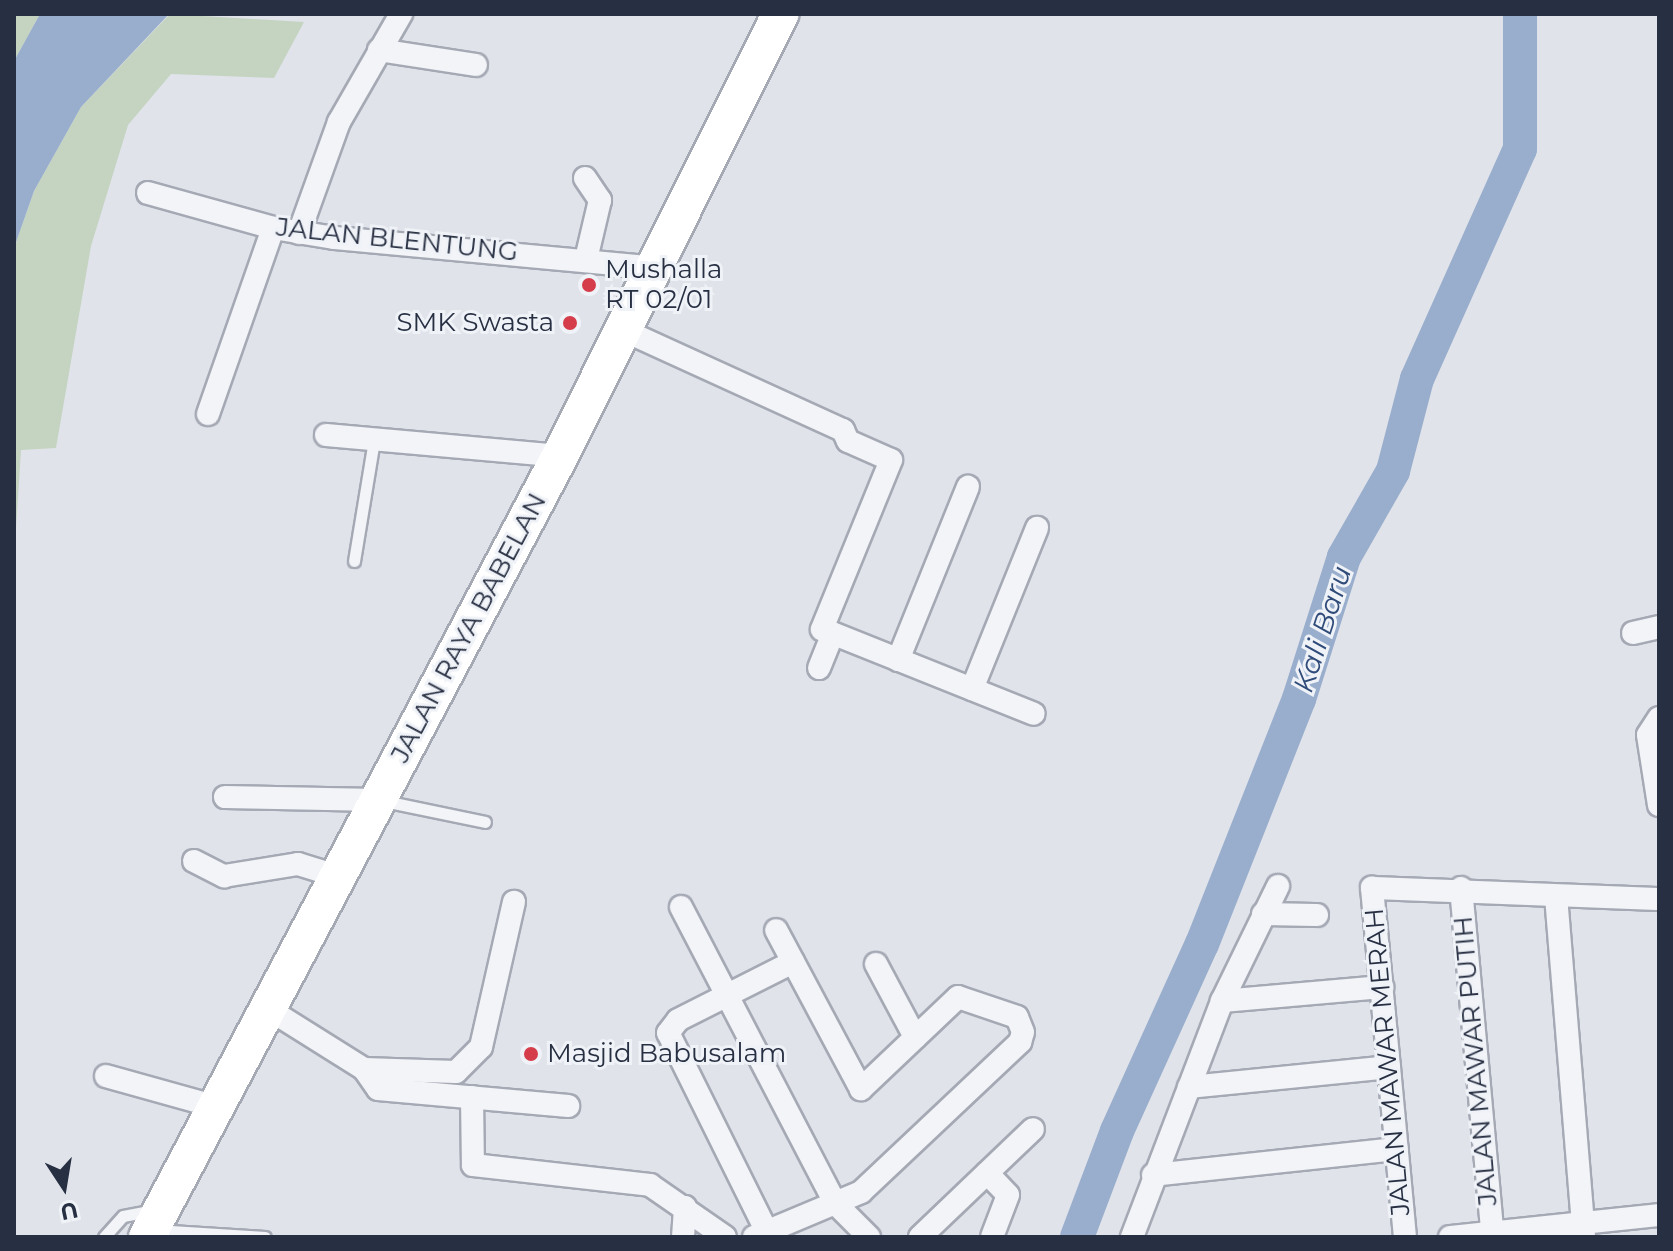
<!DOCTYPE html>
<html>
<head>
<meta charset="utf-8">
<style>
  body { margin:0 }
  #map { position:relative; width:1673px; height:1251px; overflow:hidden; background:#e0e3ea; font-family:Montserrat,sans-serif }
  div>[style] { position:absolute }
  .green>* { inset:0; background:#c4d4c0 }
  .water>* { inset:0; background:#99aecc }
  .river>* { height:34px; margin:-17px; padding:0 17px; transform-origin:17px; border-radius:17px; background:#99aecc }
  .roads { filter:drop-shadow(2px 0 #a5a9b4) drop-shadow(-2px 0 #a5a9b4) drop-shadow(0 2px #a5a9b4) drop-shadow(0 -2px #a5a9b4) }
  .lane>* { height:11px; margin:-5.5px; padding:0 5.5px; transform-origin:5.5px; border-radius:5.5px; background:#f3f4f8 }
  .street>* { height:22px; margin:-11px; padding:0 11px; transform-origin:11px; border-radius:11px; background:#f3f4f8 }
  .primary>* { height:36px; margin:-18px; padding:0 18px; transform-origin:18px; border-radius:18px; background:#fff }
  .dots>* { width:22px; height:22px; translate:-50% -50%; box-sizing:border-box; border:4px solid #eff2f7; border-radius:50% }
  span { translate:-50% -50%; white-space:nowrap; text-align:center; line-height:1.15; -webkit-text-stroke:6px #eff2f7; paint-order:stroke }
  .street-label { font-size:26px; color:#272f42 }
  .poi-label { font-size:26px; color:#272f42 }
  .left { translate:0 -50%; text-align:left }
  .right { translate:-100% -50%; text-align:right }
  .water-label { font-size:28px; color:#2f4b79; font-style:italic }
  .frame { position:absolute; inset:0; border:16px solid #272f42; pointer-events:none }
  .north { position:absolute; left:24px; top:1147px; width:80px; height:80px; -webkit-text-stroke:6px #eff2f7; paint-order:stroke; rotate:168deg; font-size:22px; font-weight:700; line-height:32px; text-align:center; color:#272f42 }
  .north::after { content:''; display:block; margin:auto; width:28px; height:36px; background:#272f42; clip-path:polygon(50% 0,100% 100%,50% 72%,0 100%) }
</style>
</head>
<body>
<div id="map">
  <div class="green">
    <div style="clip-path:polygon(14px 14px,40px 14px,14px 61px)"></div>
    <div style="clip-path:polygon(170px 14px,304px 22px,274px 78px,171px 74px,128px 125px,91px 246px,56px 448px,21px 450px,14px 560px,14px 248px,34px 191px,81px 107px)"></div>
  </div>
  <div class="water">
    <div style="clip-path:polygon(40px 14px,169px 14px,81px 107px,34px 191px,14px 248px,14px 61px)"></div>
  </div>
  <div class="river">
    <div style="left:1077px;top:1237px;width:113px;rotate:-69.3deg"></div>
    <div style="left:1117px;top:1131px;width:205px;rotate:-65.6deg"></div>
    <div style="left:1202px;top:944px;width:264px;rotate:-68.4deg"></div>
    <div style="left:1299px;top:699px;width:149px;rotate:-72.4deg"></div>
    <div style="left:1344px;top:557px;width:99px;rotate:-60.3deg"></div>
    <div style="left:1393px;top:471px;width:95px;rotate:-75.4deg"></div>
    <div style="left:1417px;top:379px;width:252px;rotate:-65.9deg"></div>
    <div style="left:1520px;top:149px;width:135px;rotate:-90deg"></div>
  </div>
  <div class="roads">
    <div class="lane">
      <div style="left:354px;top:561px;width:123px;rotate:-80.6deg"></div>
      <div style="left:384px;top:801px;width:103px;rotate:11.7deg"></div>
      <div style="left:155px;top:1230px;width:110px;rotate:3.6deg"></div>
      <div style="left:104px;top:1237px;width:28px;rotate:-48deg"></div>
      <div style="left:123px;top:1216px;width:31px;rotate:-11deg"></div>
    </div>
    <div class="street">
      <div style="left:379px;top:50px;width:98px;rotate:8.8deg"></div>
      <div style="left:585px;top:178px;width:27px;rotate:56deg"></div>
      <div style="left:600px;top:200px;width:61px;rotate:103.3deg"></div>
      <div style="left:148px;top:193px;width:130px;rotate:15.6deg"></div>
      <div style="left:273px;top:228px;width:63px;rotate:9.2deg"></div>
      <div style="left:335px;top:238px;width:316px;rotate:5.3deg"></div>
      <div style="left:299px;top:233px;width:118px;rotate:-70.2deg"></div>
      <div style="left:339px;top:122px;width:125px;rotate:-60.1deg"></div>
      <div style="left:621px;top:329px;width:244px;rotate:24.5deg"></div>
      <div style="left:843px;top:430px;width:12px;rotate:66deg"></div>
      <div style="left:848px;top:441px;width:47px;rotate:23.8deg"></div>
      <div style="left:891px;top:460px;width:183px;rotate:112.2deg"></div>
      <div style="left:822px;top:629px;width:228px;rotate:21.8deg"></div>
      <div style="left:208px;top:414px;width:197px;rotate:-70.7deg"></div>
      <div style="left:326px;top:435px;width:235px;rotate:5.1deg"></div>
      <div style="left:1633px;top:633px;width:27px;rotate:-13deg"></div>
      <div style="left:898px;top:660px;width:187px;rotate:-68deg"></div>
      <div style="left:819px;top:668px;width:37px;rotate:-68deg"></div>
      <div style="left:972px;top:689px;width:174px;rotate:-68deg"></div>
      <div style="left:1659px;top:718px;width:20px;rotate:123deg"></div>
      <div style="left:1648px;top:735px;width:71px;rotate:81.1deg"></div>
      <div style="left:225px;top:797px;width:153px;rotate:1.1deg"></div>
      <div style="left:194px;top:861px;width:34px;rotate:27deg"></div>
      <div style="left:224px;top:876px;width:75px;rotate:-9.2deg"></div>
      <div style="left:298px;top:864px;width:44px;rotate:17.2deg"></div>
      <div style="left:1461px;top:888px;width:350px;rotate:84.8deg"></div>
      <div style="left:1556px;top:896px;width:342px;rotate:85.3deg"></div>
      <div style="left:681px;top:907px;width:334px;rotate:62.5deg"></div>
      <div style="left:835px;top:1203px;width:48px;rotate:45deg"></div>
      <div style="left:1263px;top:914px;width:54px;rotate:1.1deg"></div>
      <div style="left:876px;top:964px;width:83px;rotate:61.9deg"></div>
      <div style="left:1222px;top:1001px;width:161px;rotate:-5deg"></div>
      <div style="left:270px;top:1010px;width:111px;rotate:32.1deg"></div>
      <div style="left:364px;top:1069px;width:92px;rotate:1.9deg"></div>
      <div style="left:456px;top:1072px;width:35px;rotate:-45deg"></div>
      <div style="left:481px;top:1047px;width:149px;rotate:-77.2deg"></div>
      <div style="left:364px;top:1069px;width:24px;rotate:55deg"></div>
      <div style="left:378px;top:1089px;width:191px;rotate:5.1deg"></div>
      <div style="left:106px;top:1076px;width:115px;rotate:15.6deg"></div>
      <div style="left:1189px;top:1087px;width:201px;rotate:-5.7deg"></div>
      <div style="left:472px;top:1097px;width:68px;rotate:89.2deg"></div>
      <div style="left:473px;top:1165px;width:178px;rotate:6.4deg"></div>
      <div style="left:650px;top:1185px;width:91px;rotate:34.7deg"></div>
      <div style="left:987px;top:1173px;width:30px;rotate:46deg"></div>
      <div style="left:1008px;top:1195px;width:45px;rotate:110.9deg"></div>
      <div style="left:1153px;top:1175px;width:245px;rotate:-6.1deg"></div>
      <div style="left:767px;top:1232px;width:222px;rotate:-116.4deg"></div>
      <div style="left:668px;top:1033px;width:16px;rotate:-52deg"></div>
      <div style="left:678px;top:1020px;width:129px;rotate:-26.8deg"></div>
      <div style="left:683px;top:1237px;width:30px;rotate:-86deg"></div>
      <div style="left:754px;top:1237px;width:116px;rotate:-22.8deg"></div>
      <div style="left:861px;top:1192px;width:219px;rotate:-43.3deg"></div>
      <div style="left:1020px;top:1042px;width:10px;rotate:-73deg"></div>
      <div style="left:1023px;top:1032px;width:16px;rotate:-112deg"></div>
      <div style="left:1017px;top:1017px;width:62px;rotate:-161.3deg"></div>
      <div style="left:958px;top:997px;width:134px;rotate:136.5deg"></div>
      <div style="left:861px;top:1089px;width:180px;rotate:-118.1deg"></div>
      <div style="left:920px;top:1237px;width:156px;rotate:-43.7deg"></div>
      <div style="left:1132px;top:1237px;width:253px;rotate:-69.1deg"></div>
      <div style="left:1222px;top:1001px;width:128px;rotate:-64deg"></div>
      <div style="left:1405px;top:1237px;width:351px;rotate:-95.4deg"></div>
      <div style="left:1372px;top:888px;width:287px;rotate:2.2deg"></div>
      <div style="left:1450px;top:1237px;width:210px;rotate:-6deg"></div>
    </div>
    <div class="primary">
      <div style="left:147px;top:1237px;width:883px;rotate:-62.13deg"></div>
      <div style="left:560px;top:456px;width:494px;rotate:-63.5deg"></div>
    </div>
  </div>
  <div class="dots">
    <div style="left:589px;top:285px;background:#d63d4a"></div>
    <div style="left:570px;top:323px;background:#d63d4a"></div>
    <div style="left:531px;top:1054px;background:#d63d4a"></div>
  </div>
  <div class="street-label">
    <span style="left:397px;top:240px;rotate:6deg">JALAN BLENTUNG</span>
    <span style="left:469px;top:628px;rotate:-62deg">JALAN RAYA BABELAN</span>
    <span style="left:1476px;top:1061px;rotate:-95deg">JALAN MAWAR PUTIH</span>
    <span style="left:1388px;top:1062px;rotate:-95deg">JALAN MAWAR MERAH</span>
  </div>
  <div class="poi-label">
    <span class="left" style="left:605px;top:285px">Mushalla<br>RT 02/01</span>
    <span class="right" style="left:554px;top:323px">SMK Swasta</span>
    <span class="left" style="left:547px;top:1054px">Masjid Babusalam</span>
  </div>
  <div class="water-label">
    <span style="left:1322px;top:629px;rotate:-72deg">Kali Baru</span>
  </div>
  <div class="frame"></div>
  <div class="north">U</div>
</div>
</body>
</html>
